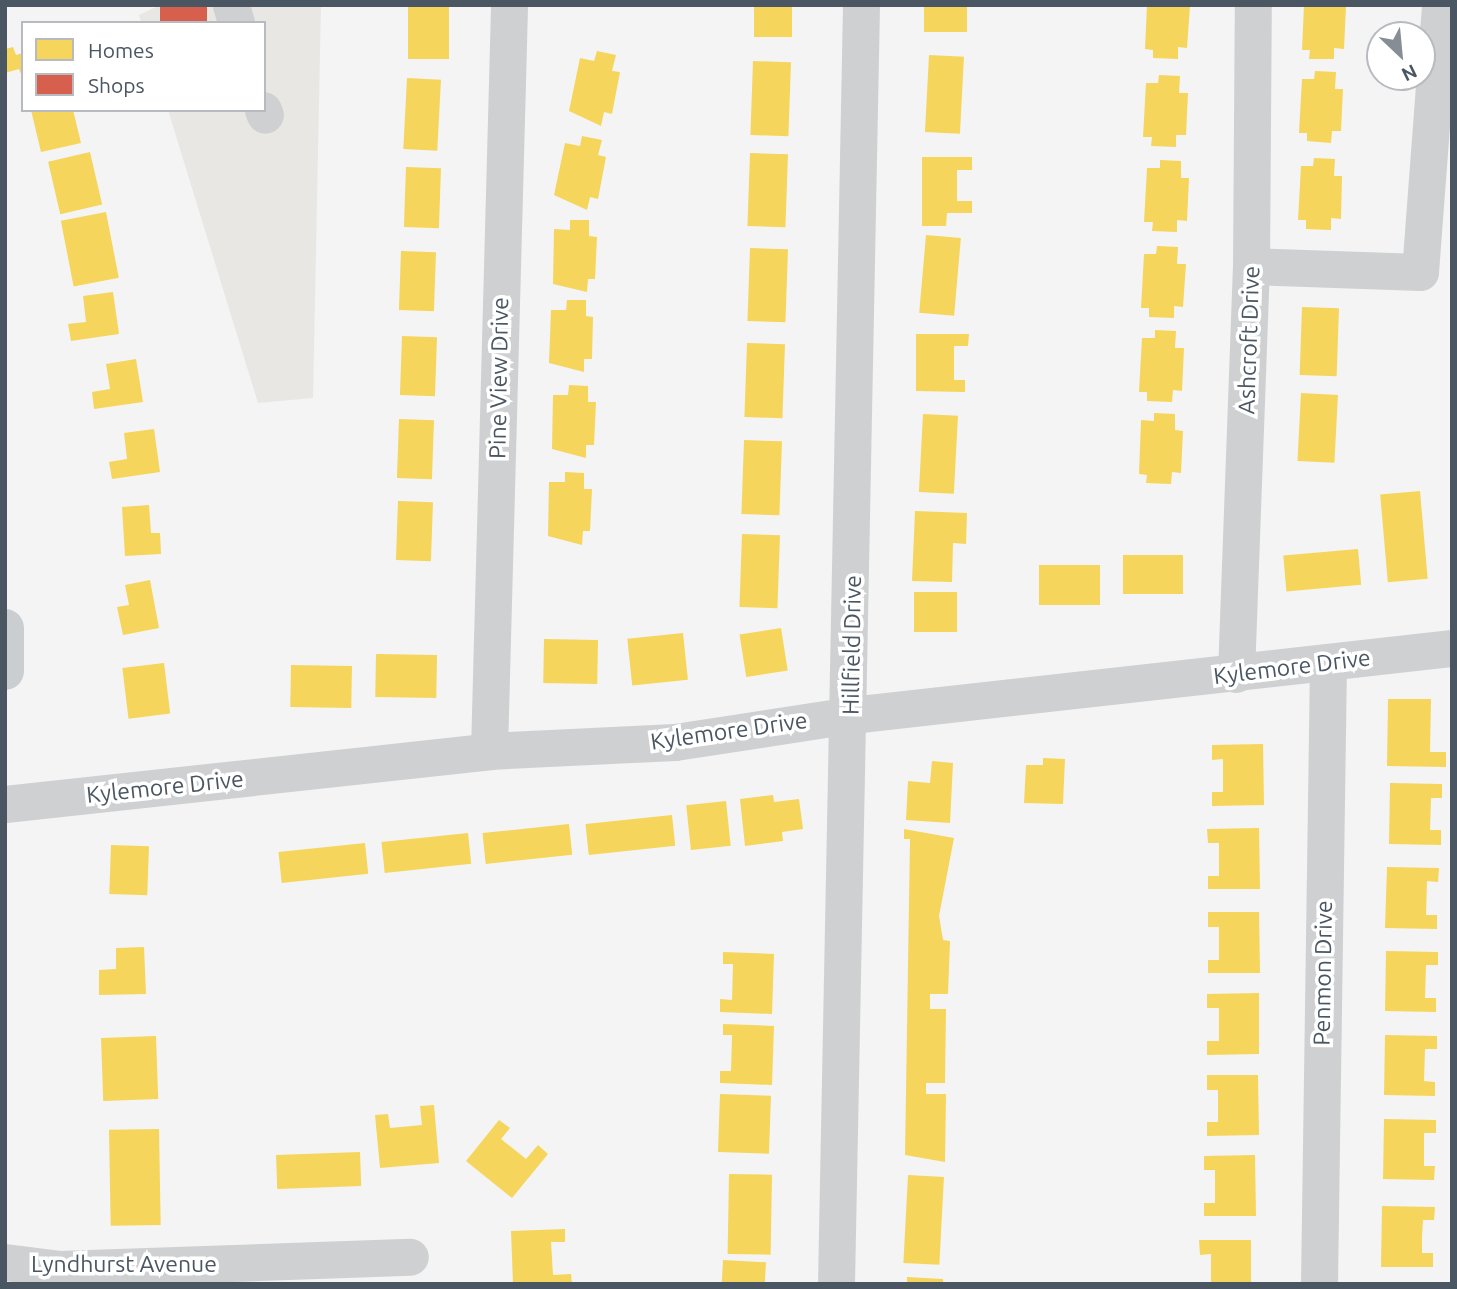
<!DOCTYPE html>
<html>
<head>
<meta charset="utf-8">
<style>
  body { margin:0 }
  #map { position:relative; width:1457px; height:1289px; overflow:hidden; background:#f4f4f4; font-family:Ubuntu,sans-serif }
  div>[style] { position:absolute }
  .commercial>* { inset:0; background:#e8e7e3 }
  .homes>* { inset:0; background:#f6d55c; transform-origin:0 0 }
  .shops>* { inset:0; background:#d6604d; transform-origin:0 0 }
  .minor>* { height:37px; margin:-18.5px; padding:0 18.5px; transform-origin:18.5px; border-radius:18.5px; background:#ced0d2 }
  .major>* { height:38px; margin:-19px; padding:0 19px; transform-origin:19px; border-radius:19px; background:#caced1 }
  span { translate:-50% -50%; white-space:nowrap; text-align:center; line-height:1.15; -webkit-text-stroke:7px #fff; paint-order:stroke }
  .street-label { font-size:23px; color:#4a5661 }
  .frame { position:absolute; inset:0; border:7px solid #4a5661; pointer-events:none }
  .legend { position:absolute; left:21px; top:21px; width:245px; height:91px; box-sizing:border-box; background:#fff; border:2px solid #b7bbc0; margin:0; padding:9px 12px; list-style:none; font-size:21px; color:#4a5661 }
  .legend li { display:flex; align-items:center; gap:14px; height:35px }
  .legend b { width:35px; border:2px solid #b7bbc0 }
  .north { position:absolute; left:1366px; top:21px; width:70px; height:70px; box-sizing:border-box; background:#fff; border:2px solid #b7bbc0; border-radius:50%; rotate:154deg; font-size:19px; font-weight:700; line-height:28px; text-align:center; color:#4a5661 }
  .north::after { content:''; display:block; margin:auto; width:24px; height:32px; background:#868d94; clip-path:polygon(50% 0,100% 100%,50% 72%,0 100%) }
</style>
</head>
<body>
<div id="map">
  <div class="commercial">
    <div style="clip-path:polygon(160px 5px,321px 5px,313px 398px,258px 403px,168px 110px,264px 110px,264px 23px,141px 23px,139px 15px)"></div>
  </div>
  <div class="homes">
    <div style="left:408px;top:5px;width:41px;height:54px"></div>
    <div style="left:754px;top:5px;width:38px;height:32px"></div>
    <div style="left:924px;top:5px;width:43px;height:27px"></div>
    <div style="clip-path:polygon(1147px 5px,1190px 6px,1187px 48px,1178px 47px,1178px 59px,1153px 58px,1153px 50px,1145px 49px)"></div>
    <div style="clip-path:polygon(1304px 5px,1346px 6px,1344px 49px,1334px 48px,1334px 59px,1309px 59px,1310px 50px,1302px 50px)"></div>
    <div style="clip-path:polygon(13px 47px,16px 55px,23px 53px,23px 79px,19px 69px,5px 73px,5px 49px)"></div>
    <div style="clip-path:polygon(597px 51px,616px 55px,612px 71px,620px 72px,612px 114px,604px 112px,601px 126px,569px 111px,580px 58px,594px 61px)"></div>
    <div style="left:929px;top:55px;width:35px;height:77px;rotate:3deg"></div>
    <div style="left:753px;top:61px;width:38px;height:74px;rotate:2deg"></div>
    <div style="clip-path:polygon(1315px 71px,1336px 72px,1335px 89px,1343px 89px,1341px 131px,1332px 131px,1331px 143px,1307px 141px,1307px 133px,1299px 133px,1302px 79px,1314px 79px)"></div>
    <div style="clip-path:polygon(1159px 75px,1180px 76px,1179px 93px,1188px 93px,1186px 135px,1176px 135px,1176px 147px,1151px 146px,1152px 137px,1143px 137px,1146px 83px,1158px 83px)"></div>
    <div style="left:407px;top:78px;width:34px;height:71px;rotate:3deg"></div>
    <div style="clip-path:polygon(31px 110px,73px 110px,81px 143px,41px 152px)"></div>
    <div style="clip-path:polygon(582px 136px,602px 140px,598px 155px,606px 157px,598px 199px,590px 197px,587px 210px,554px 195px,565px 143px,580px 146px)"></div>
    <div style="left:90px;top:152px;width:54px;height:43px;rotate:77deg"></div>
    <div style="left:750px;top:153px;width:38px;height:73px;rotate:2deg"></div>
    <div style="clip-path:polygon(922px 157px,972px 157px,972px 170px,957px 170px,957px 201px,972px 201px,972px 213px,947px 213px,946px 226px,922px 226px)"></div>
    <div style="clip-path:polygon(1314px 158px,1335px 159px,1334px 176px,1342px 176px,1341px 219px,1331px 218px,1331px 230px,1306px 229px,1306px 220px,1298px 220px,1301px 166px,1313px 166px)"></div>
    <div style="clip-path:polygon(1160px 160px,1181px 161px,1181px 178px,1189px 178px,1187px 221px,1177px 220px,1177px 232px,1152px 231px,1153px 222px,1144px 222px,1147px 168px,1160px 168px)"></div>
    <div style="left:406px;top:167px;width:35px;height:60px;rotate:2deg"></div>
    <div style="left:106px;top:212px;width:67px;height:46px;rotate:79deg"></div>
    <div style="clip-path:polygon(570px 220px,589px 220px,589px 236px,597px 237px,595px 279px,588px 279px,587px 292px,553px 284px,554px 229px,570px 230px)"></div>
    <div style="left:926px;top:235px;width:35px;height:78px;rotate:5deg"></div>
    <div style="clip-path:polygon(1157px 246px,1178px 247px,1177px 264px,1186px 264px,1183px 307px,1174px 306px,1174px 318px,1149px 317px,1149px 308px,1141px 308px,1144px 254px,1156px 254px)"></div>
    <div style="left:750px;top:248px;width:38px;height:73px;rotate:2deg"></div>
    <div style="left:401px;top:251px;width:35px;height:59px;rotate:2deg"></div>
    <div style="clip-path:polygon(113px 292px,119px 334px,71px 341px,68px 324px,86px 322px,83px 296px)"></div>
    <div style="clip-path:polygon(567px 300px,586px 300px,586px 316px,593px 317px,592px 359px,584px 359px,584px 372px,549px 363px,551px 310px,566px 310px)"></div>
    <div style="left:1302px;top:307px;width:37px;height:68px;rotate:2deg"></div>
    <div style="clip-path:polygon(1155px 330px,1176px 331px,1175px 348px,1184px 348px,1182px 391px,1173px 390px,1172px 402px,1147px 401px,1147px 392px,1139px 392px,1142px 338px,1155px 338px)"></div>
    <div style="clip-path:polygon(916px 334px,969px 334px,968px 346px,954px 346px,954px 380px,965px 380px,965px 392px,916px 391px)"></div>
    <div style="left:402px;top:336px;width:35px;height:59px;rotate:2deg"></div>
    <div style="left:747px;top:343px;width:38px;height:74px;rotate:2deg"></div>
    <div style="clip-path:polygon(136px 359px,143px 402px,94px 409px,92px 392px,110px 389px,106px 364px)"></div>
    <div style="clip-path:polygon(569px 385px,588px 386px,588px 402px,596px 402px,594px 445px,586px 445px,586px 458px,552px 449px,553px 395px,568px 395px)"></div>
    <div style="left:1301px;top:393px;width:37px;height:68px;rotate:3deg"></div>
    <div style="clip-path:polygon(1154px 413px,1175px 414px,1175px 430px,1183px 431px,1181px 473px,1172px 472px,1171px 484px,1146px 483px,1147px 475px,1139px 474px,1141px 420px,1154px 421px)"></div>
    <div style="left:923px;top:414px;width:35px;height:78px;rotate:3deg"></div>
    <div style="left:399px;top:419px;width:35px;height:59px;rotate:2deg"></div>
    <div style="clip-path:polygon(154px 429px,160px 472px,112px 479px,109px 462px,127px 459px,124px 433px)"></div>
    <div style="left:744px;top:440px;width:38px;height:74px;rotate:2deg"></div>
    <div style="clip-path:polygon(565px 472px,584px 473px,584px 489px,592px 489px,590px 531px,583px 531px,582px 545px,548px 536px,549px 482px,565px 482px)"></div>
    <div style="left:1420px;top:491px;width:88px;height:40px;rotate:85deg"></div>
    <div style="left:398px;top:501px;width:35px;height:59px;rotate:2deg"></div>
    <div style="clip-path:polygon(149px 505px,151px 533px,160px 533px,161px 554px,125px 556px,122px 507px)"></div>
    <div style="clip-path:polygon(915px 511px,967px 513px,966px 544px,953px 543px,952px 582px,912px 581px)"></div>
    <div style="left:742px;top:534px;width:38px;height:73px;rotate:2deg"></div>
    <div style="left:1358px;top:549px;width:36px;height:75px;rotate:85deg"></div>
    <div style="left:1123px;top:555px;width:60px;height:39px"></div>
    <div style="left:1039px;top:565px;width:61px;height:40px"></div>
    <div style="clip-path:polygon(150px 580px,159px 628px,123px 635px,117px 607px,129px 605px,125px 585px)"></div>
    <div style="left:914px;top:592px;width:43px;height:40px"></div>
    <div style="left:781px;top:628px;width:43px;height:42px;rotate:81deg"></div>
    <div style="left:683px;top:633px;width:47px;height:56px;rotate:84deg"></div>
    <div style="left:544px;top:639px;width:54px;height:44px;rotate:1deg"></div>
    <div style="left:376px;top:654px;width:61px;height:43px;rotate:1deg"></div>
    <div style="left:164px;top:663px;width:51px;height:42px;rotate:83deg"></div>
    <div style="left:291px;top:665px;width:61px;height:42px;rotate:1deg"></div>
    <div style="clip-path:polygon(1388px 699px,1431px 699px,1430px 752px,1446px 752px,1446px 767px,1387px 766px)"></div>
    <div style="clip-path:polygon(1263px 744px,1264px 805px,1212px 806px,1212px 792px,1223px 792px,1223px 759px,1212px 760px,1212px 745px)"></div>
    <div style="clip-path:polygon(1043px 758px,1065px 759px,1063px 804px,1024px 803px,1026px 765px,1043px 765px)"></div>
    <div style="clip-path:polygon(932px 761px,953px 763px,950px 823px,906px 820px,908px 781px,930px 783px)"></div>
    <div style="clip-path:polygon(1390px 783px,1442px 784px,1442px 798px,1431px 798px,1430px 830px,1441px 830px,1441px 845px,1389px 844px)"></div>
    <div style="clip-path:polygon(773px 795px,774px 802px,799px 799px,803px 829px,782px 832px,783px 841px,745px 846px,740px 799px)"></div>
    <div style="left:726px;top:801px;width:45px;height:40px;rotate:84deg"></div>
    <div style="left:672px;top:815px;width:31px;height:87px;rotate:84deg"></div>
    <div style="left:569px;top:824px;width:31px;height:87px;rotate:84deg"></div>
    <div style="clip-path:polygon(1259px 828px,1260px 889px,1208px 889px,1208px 876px,1219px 876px,1219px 843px,1208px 843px,1207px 829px)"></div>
    <div style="clip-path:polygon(904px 829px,954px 838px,939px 916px,943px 940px,950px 941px,948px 994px,930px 994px,930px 1009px,946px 1009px,945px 1083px,926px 1083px,926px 1094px,946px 1094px,945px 1162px,905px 1155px,910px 839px,904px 839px)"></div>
    <div style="left:468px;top:833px;width:31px;height:87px;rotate:84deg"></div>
    <div style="left:365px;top:843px;width:31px;height:87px;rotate:84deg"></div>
    <div style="left:111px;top:845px;width:38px;height:49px;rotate:2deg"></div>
    <div style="clip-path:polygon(1387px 867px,1439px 868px,1438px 882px,1427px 881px,1426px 915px,1437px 915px,1437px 929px,1385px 928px)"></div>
    <div style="clip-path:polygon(1208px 912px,1259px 912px,1260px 973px,1208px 973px,1208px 960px,1219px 960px,1219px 927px,1208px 927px)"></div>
    <div style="clip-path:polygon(144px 947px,146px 994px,99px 995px,99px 970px,116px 969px,116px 948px)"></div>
    <div style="clip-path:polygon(1386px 951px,1438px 952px,1438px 965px,1426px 965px,1425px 998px,1436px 998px,1436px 1012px,1385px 1011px)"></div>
    <div style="clip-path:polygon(723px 952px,774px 954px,772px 1014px,720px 1012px,720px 999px,732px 1000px,733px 964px,723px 964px)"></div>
    <div style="clip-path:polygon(1259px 993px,1259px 1054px,1207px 1055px,1207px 1041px,1219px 1041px,1219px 1008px,1207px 1008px,1207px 994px)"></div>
    <div style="clip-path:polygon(723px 1024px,774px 1026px,772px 1085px,720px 1083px,720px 1071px,731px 1071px,732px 1035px,723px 1035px)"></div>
    <div style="clip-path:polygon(1385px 1035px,1437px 1036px,1437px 1049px,1425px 1049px,1424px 1081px,1435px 1082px,1435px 1096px,1384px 1095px)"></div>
    <div style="left:156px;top:1036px;width:63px;height:55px;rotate:88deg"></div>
    <div style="clip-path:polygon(1207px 1075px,1258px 1075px,1259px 1135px,1207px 1136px,1207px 1122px,1218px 1122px,1218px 1090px,1207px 1090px)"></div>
    <div style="left:720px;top:1094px;width:51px;height:58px;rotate:2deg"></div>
    <div style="clip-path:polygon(434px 1105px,439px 1163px,380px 1168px,375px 1115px,388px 1114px,390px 1128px,422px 1125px,420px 1106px)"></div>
    <div style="clip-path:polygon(1384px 1119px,1436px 1120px,1436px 1133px,1424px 1133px,1424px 1166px,1435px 1166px,1434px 1180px,1383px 1179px)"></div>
    <div style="clip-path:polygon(499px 1120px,510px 1128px,501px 1139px,526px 1159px,538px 1145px,548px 1154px,512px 1198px,466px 1161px)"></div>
    <div style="left:159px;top:1129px;width:96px;height:50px;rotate:89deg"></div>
    <div style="left:360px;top:1152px;width:34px;height:84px;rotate:88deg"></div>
    <div style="clip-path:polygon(1255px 1155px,1256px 1216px,1204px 1216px,1204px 1203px,1215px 1203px,1215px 1170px,1204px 1170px,1204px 1156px)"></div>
    <div style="left:729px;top:1174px;width:43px;height:80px;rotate:1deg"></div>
    <div style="left:908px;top:1175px;width:36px;height:88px;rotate:3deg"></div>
    <div style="clip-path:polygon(1382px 1206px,1435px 1207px,1434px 1220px,1423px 1220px,1422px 1237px,1422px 1253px,1433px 1253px,1433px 1267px,1381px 1267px)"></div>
    <div style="clip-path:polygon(565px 1229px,565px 1242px,551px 1242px,553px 1275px,571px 1274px,572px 1284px,513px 1284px,511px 1231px)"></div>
    <div style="clip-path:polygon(1199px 1240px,1251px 1240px,1251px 1284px,1211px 1284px,1211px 1254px,1200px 1255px)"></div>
    <div style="left:723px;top:1260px;width:43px;height:24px;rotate:3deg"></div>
    <div style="clip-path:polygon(907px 1277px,943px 1279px,943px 1284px,907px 1284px)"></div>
  </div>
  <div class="shops">
    <div style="left:160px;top:5px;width:47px;height:18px"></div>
  </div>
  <div class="minor">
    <div style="left:231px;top:5px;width:19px;rotate:74deg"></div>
    <div style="left:263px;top:110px;width:5px;rotate:68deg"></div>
    <div style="left:1251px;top:266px;width:169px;rotate:2deg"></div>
    <div style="left:1420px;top:272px;width:268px;rotate:-85.7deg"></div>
    <div style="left:1236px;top:674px;width:408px;rotate:-87.9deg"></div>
    <div style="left:1251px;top:266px;width:261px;rotate:-89.6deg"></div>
    <div style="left:489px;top:751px;width:746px;rotate:-88.46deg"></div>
    <div style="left:5px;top:804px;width:487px;rotate:-6.2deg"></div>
    <div style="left:489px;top:751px;width:186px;rotate:-2.8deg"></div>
    <div style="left:675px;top:742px;width:178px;rotate:-8.7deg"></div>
    <div style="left:851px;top:715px;width:605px;rotate:-6.36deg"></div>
    <div style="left:5px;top:1262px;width:54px;rotate:7.4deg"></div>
    <div style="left:59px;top:1269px;width:351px;rotate:-2deg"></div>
    <div style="left:836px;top:1284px;width:1279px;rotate:-88.88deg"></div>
    <div style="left:1319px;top:1284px;width:622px;rotate:-89.17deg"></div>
  </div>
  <div class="major">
    <div style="left:5px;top:628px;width:43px;rotate:90deg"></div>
  </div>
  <div class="street-label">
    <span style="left:1249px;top:340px;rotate:-88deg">Ashcroft Drive</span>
    <span style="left:499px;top:378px;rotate:-89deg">Pine View Drive</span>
    <span style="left:852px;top:645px;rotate:-89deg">Hillfield Drive</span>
    <span style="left:1292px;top:667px;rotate:-7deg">Kylemore Drive</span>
    <span style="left:729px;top:731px;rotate:-8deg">Kylemore Drive</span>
    <span style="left:165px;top:787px;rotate:-6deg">Kylemore Drive</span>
    <span style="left:1323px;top:973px;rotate:-89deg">Penmon Drive</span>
    <span style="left:124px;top:1264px">Lyndhurst Avenue</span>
  </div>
  <div class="frame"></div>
  <ul class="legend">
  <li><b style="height:19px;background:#f6d55c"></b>Homes</li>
  <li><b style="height:19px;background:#d6604d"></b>Shops</li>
  </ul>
  <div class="north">N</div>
</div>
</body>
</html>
